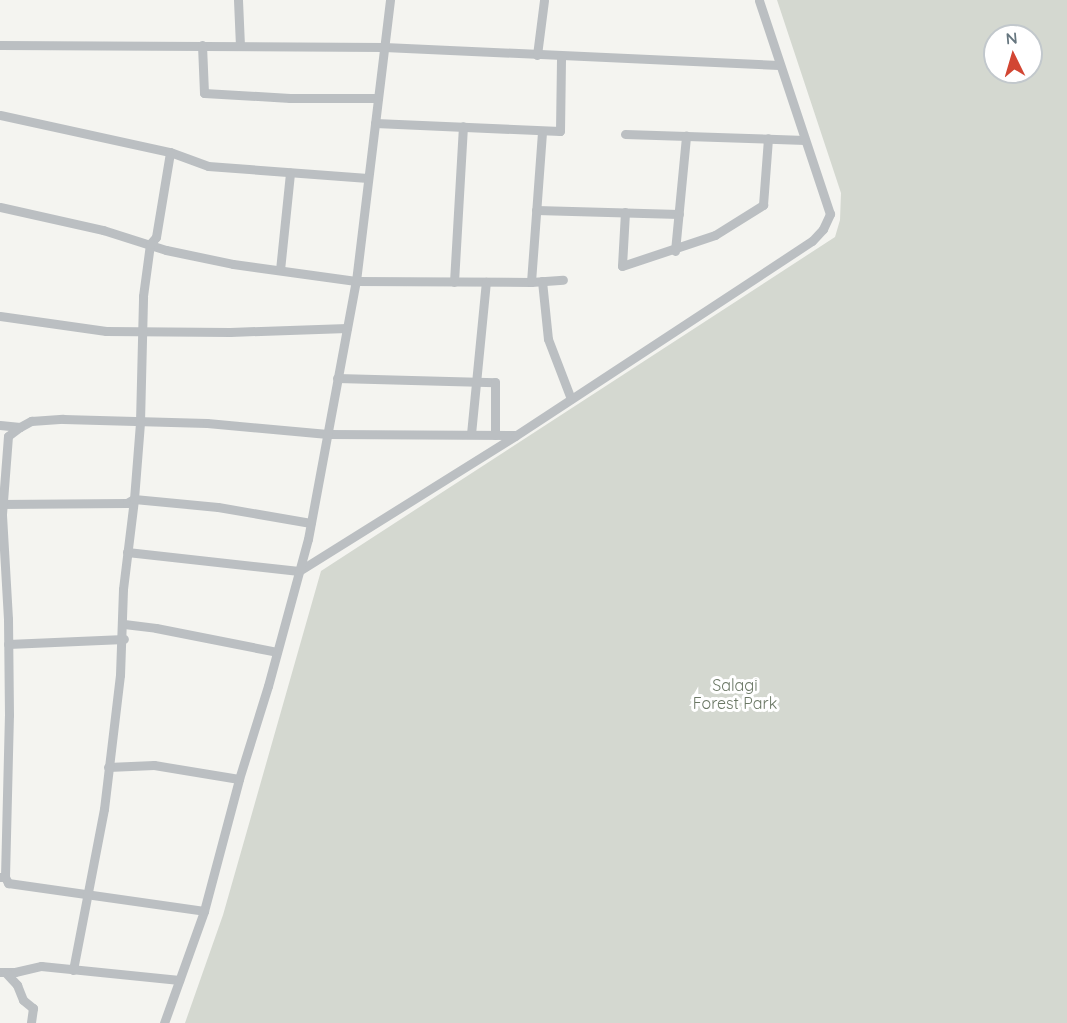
<!DOCTYPE html>
<html>
<head>
<meta charset="utf-8">
<style>
  body { margin:0 }
  #map { position:relative; width:1067px; height:1023px; overflow:hidden; background:#f4f4f0; font-family:Quicksand,sans-serif }
  div>[style] { position:absolute }
  .green>* { inset:0; background:#d4d8d0 }
  .minor>* { height:9px; margin:-4.5px; padding:0 4.5px; transform-origin:4.5px; border-radius:4.5px; background:#bbbfc2 }
  span { translate:-50% -50%; white-space:nowrap; text-align:center; line-height:1.15; -webkit-text-stroke:6px #fff; paint-order:stroke }
  .park-label { font-size:16px; color:#6a7764 }
  .north { position:absolute; left:983px; top:24px; width:60px; height:60px; box-sizing:border-box; background:#fff; border:2px solid #c2c8cc; border-radius:50%; rotate:355deg; font-size:16px; font-weight:700; line-height:24px; text-align:center; color:#66767f }
  .north::after { content:''; display:block; margin:auto; width:21px; height:27px; background:#d24633; clip-path:polygon(50% 0,100% 100%,50% 72%,0 100%) }
</style>
</head>
<body>
<div id="map">
  <div class="green">
    <div style="clip-path:polygon(evenodd,777px 0,1067px 0,1067px 1023px,185px 1023px,223px 915px,321px 571px,835px 237px,840px 220px,841px 193px,777px 0,995px 36px,1031px 36px,1031px 72px,995px 72px,995px 36px)"></div>
  </div>
  <div class="minor">
    <div style="left:238px;top:0;width:45px;rotate:87.5deg"></div>
    <div style="left:0;top:45px;width:384px;rotate:0.3deg"></div>
    <div style="left:384px;top:47px;width:395px;rotate:2.6deg"></div>
    <div style="left:202px;top:45px;width:48px;rotate:87.6deg"></div>
    <div style="left:204px;top:93px;width:86px;rotate:3.3deg"></div>
    <div style="left:290px;top:98px;width:88px"></div>
    <div style="left:537px;top:55px;width:55px;rotate:-82.7deg"></div>
    <div style="left:0;top:115px;width:174px;rotate:12.3deg"></div>
    <div style="left:170px;top:152px;width:40px;rotate:20.2deg"></div>
    <div style="left:208px;top:166px;width:160px;rotate:4.3deg"></div>
    <div style="left:375px;top:123px;width:185px;rotate:2.5deg"></div>
    <div style="left:560px;top:131px;width:75px;rotate:-89.2deg"></div>
    <div style="left:625px;top:134px;width:180px;rotate:1.9deg"></div>
    <div style="left:0;top:207px;width:106px;rotate:12.6deg"></div>
    <div style="left:103px;top:230px;width:66px;rotate:17.6deg"></div>
    <div style="left:166px;top:250px;width:68px;rotate:11.8deg"></div>
    <div style="left:233px;top:264px;width:124px;rotate:7.9deg"></div>
    <div style="left:356px;top:281px;width:175px;rotate:0.3deg"></div>
    <div style="left:531px;top:282px;width:32px;rotate:-4deg"></div>
    <div style="left:536px;top:210px;width:143px;rotate:1.6deg"></div>
    <div style="left:625px;top:212px;width:54px;rotate:93.2deg"></div>
    <div style="left:622px;top:266px;width:98px;rotate:-18.4deg"></div>
    <div style="left:715px;top:235px;width:57px;rotate:-32deg"></div>
    <div style="left:763px;top:205px;width:67px;rotate:-85.7deg"></div>
    <div style="left:675px;top:251px;width:116px;rotate:-84.5deg"></div>
    <div style="left:280px;top:270px;width:98px;rotate:-84.1deg"></div>
    <div style="left:542px;top:281px;width:58px;rotate:84.1deg"></div>
    <div style="left:548px;top:339px;width:64px;rotate:69deg"></div>
    <div style="left:454px;top:282px;width:156px;rotate:-86.7deg"></div>
    <div style="left:531px;top:282px;width:150px;rotate:-85.8deg"></div>
    <div style="left:0;top:316px;width:107px;rotate:8.1deg"></div>
    <div style="left:106px;top:331px;width:124px;rotate:0.5deg"></div>
    <div style="left:230px;top:332px;width:117px;rotate:-2deg"></div>
    <div style="left:337px;top:378px;width:158px;rotate:1.5deg"></div>
    <div style="left:495px;top:382px;width:53px;rotate:90deg"></div>
    <div style="left:0;top:425px;width:20px;rotate:6deg"></div>
    <div style="left:20px;top:427px;width:13px;rotate:-29deg"></div>
    <div style="left:31px;top:421px;width:32px;rotate:-4deg"></div>
    <div style="left:63px;top:419px;width:144px;rotate:1.6deg"></div>
    <div style="left:207px;top:423px;width:121px;rotate:5.2deg"></div>
    <div style="left:328px;top:434px;width:186px;rotate:0.3deg"></div>
    <div style="left:471px;top:434px;width:153px;rotate:-84.4deg"></div>
    <div style="left:0;top:504px;width:127px;rotate:-0.5deg"></div>
    <div style="left:127px;top:503px;width:8px;rotate:-30deg"></div>
    <div style="left:134px;top:499px;width:84px;rotate:5.4deg"></div>
    <div style="left:218px;top:507px;width:94px;rotate:9.8deg"></div>
    <div style="left:127px;top:552px;width:173px;rotate:6.3deg"></div>
    <div style="left:299px;top:571px;width:255px;rotate:-32deg"></div>
    <div style="left:515px;top:436px;width:355px;rotate:-33.3deg"></div>
    <div style="left:812px;top:241px;width:16px;rotate:-47deg"></div>
    <div style="left:823px;top:229px;width:17px;rotate:-65deg"></div>
    <div style="left:830px;top:214px;width:225px;rotate:-108.4deg"></div>
    <div style="left:124px;top:624px;width:32px;rotate:7deg"></div>
    <div style="left:156px;top:628px;width:123px;rotate:11.2deg"></div>
    <div style="left:8px;top:644px;width:116px;rotate:-2.5deg"></div>
    <div style="left:108px;top:767px;width:46px;rotate:-2.5deg"></div>
    <div style="left:154px;top:765px;width:86px;rotate:9.4deg"></div>
    <div style="left:0;top:877px;width:5px"></div>
    <div style="left:5px;top:877px;width:7px;rotate:63deg"></div>
    <div style="left:8px;top:883px;width:198px;rotate:8.1deg"></div>
    <div style="left:5px;top:877px;width:162px;rotate:-88.6deg"></div>
    <div style="left:9px;top:715px;width:96px;rotate:-90.6deg"></div>
    <div style="left:8px;top:619px;width:105px;rotate:-93.3deg"></div>
    <div style="left:2px;top:514px;width:78px;rotate:-85.6deg"></div>
    <div style="left:8px;top:436px;width:15px;rotate:-37deg"></div>
    <div style="left:73px;top:970px;width:164px;rotate:-79.1deg"></div>
    <div style="left:104px;top:809px;width:135px;rotate:-83.2deg"></div>
    <div style="left:120px;top:675px;width:86px;rotate:-88deg"></div>
    <div style="left:123px;top:589px;width:91px;rotate:-83deg"></div>
    <div style="left:134px;top:499px;width:77px;rotate:-85.5deg"></div>
    <div style="left:140px;top:422px;width:126px;rotate:-88.6deg"></div>
    <div style="left:143px;top:296px;width:52px;rotate:-82.3deg"></div>
    <div style="left:150px;top:244px;width:9px;rotate:-49deg"></div>
    <div style="left:156px;top:237px;width:86px;rotate:-80.6deg"></div>
    <div style="left:0;top:972px;width:15px"></div>
    <div style="left:15px;top:972px;width:27px;rotate:-13deg"></div>
    <div style="left:41px;top:966px;width:139px;rotate:5.8deg"></div>
    <div style="left:5px;top:972px;width:18px;rotate:47deg"></div>
    <div style="left:17px;top:985px;width:16px;rotate:68deg"></div>
    <div style="left:23px;top:1000px;width:13px;rotate:39deg"></div>
    <div style="left:33px;top:1008px;width:15px;rotate:98deg"></div>
    <div style="left:164px;top:1023px;width:119px;rotate:-70.3deg"></div>
    <div style="left:204px;top:911px;width:137px;rotate:-75.1deg"></div>
    <div style="left:239px;top:779px;width:97px;rotate:-72.7deg"></div>
    <div style="left:268px;top:686px;width:152px;rotate:-74.8deg"></div>
    <div style="left:308px;top:539px;width:262px;rotate:-79.5deg"></div>
    <div style="left:356px;top:281px;width:283px;rotate:-83.1deg"></div>
  </div>
  <div class="park-label">
    <span style="left:735px;top:694px">Salagi<br>Forest Park</span>
  </div>
  <div class="north">N</div>
</div>
</body>
</html>
